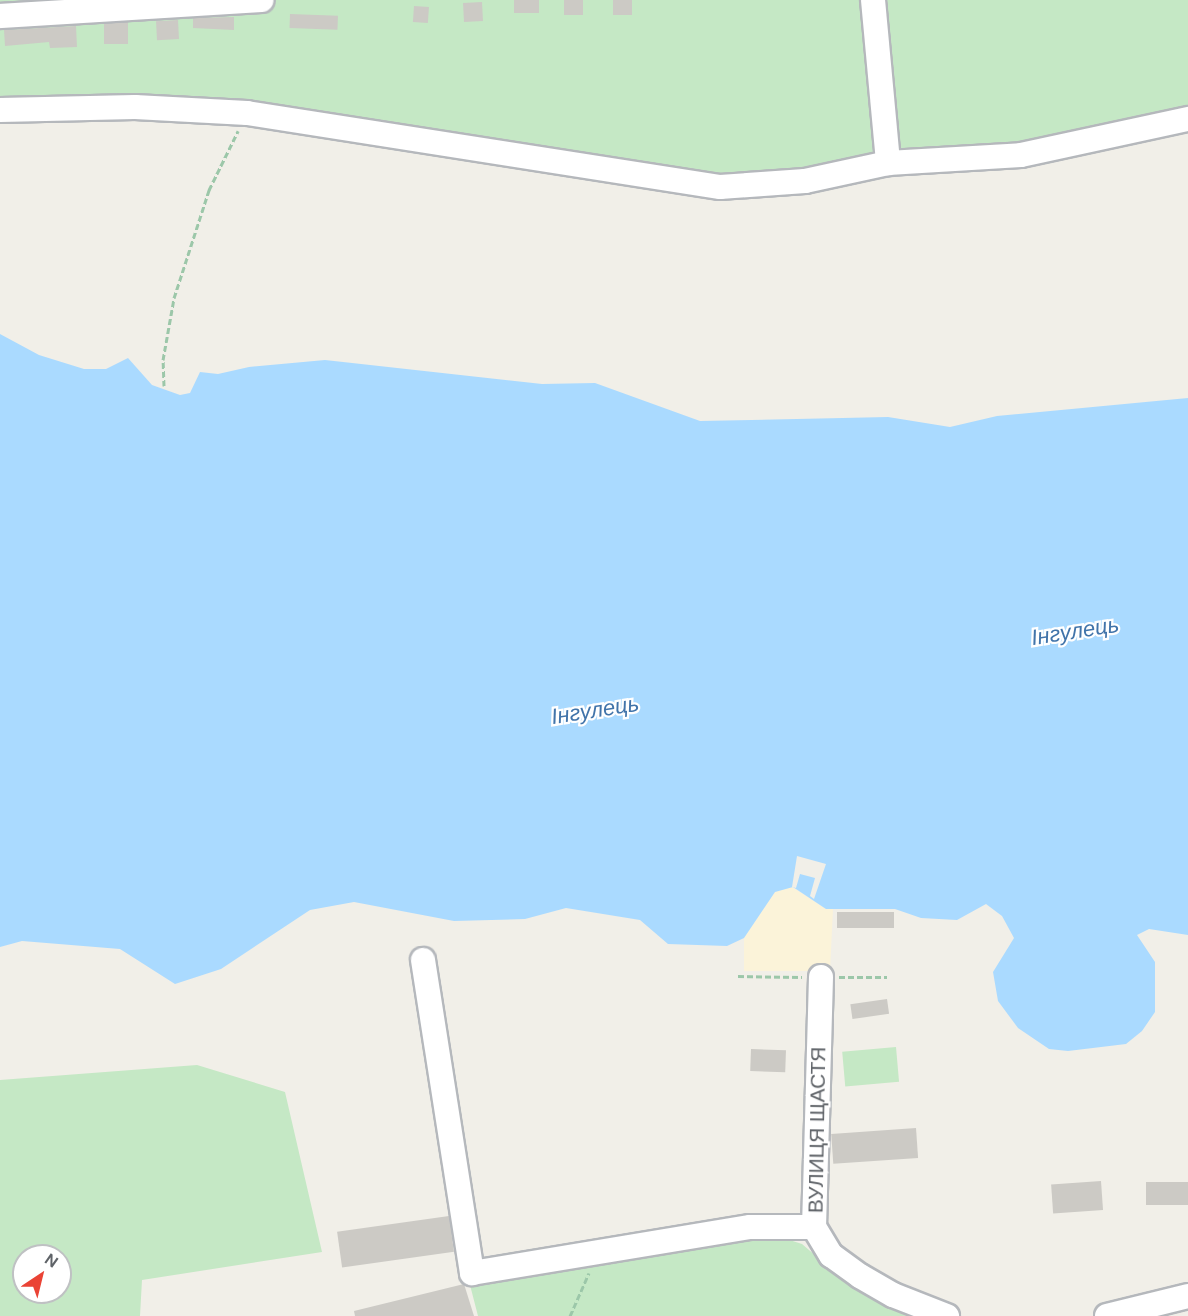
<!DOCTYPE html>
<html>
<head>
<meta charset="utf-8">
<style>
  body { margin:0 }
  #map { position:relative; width:1188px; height:1316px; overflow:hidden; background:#f1efe8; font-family:"DM Sans",sans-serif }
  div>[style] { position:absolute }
  .green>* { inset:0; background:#c5e8c5; transform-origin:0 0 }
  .sand>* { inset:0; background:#fbf3d9 }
  .water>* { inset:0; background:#aadaff }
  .pier>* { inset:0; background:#f1efe8 }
  .building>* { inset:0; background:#cccac5; transform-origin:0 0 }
  .path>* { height:3px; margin-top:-1.5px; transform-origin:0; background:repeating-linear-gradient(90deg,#9cc7a9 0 6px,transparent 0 9px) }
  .roads { filter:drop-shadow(2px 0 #b5b8bc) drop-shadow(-2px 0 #b5b8bc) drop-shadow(0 2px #b5b8bc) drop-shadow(0 -2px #b5b8bc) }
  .minor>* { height:24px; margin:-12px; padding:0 12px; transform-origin:12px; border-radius:12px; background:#fff }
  span { translate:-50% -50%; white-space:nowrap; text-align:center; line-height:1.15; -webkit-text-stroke:4.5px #fff; paint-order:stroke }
  .street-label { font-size:21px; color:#5f6368 }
  .water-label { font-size:22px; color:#4174aa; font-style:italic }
  .north { position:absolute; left:12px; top:1244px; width:60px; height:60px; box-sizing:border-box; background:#fff; border:2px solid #bfc1c3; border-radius:50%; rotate:35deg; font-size:16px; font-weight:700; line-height:24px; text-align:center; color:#5f6368 }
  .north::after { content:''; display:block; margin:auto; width:21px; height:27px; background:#ea4335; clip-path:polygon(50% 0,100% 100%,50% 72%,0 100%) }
</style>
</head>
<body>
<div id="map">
  <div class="green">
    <div style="clip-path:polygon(0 0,1188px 0,1188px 119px,720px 187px,247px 113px,0 110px)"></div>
    <div style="left:896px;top:1047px;width:35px;height:54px;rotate:85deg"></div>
    <div style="clip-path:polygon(evenodd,197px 1065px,285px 1092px,322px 1252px,142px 1280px,140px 1316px,0 1316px,0 1080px,197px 1065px,24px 1256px,60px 1256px,60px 1292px,24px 1292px,24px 1256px)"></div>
    <div style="clip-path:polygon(777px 1236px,802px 1244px,823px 1262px,928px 1316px,478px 1316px,470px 1285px)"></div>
  </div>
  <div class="sand">
    <div style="clip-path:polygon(792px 887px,826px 909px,833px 909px,830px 971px,744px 971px,744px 938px,775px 892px)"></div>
  </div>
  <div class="water">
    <div style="clip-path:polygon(0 334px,39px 355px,84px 369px,106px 369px,128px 358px,152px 385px,180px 395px,190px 393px,200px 372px,218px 374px,249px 367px,325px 360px,542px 384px,595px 383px,700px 421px,888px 417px,950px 427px,997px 416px,1188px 398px,1188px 935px,1149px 929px,1137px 935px,1155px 962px,1155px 1012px,1142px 1031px,1126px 1044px,1068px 1051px,1049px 1049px,1018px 1028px,998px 1001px,993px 972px,1014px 938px,1002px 916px,986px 904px,957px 920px,921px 918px,895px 909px,826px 909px,793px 887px,775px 892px,744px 938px,727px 946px,668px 944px,640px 920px,566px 908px,525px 919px,454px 921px,354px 902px,310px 910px,221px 969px,175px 984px,120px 949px,22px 941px,0 947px)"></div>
  </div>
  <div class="pier">
    <div style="clip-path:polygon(797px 856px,826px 864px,814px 899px,810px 896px,815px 878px,800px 874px,796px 888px,792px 887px)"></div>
  </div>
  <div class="building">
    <div style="left:514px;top:0;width:25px;height:13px"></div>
    <div style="left:564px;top:0;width:19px;height:15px"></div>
    <div style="left:613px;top:0;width:19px;height:15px"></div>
    <div style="left:482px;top:2px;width:19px;height:19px;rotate:87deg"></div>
    <div style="left:414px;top:6px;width:15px;height:16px;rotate:4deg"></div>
    <div style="left:290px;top:14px;width:48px;height:14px;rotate:2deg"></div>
    <div style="clip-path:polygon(234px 17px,234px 30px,193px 28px,193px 18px)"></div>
    <div style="left:178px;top:20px;width:19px;height:22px;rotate:87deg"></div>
    <div style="left:128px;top:22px;width:22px;height:24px;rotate:90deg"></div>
    <div style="clip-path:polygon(76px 26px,77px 47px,50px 48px,49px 42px,5px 46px,4px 30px)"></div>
    <div style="left:837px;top:912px;width:57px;height:16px"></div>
    <div style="left:887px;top:999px;width:15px;height:37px;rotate:82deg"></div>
    <div style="left:751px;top:1049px;width:35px;height:22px;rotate:2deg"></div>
    <div style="left:916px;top:1128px;width:30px;height:85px;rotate:86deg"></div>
    <div style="left:1101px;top:1181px;width:29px;height:50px;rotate:86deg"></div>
    <div style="left:1188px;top:1182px;width:23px;height:42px;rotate:90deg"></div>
    <div style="left:449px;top:1216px;width:36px;height:113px;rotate:82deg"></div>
    <div style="clip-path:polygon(464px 1284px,474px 1316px,355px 1316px,354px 1311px)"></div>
  </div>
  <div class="path">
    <div style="left:164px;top:386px;width:26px;rotate:-92deg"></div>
    <div style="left:163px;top:360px;width:63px;rotate:-79.9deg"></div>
    <div style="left:174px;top:298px;width:114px;rotate:-72deg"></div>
    <div style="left:209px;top:190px;width:66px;rotate:-63.8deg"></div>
    <div style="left:738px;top:976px;width:64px;rotate:0.9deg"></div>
    <div style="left:839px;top:977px;width:48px"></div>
    <div style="left:570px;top:1316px;width:47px;rotate:-66.2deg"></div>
  </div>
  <div class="roads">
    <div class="minor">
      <div style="left:873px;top:0;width:164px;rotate:84.7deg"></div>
      <div style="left:0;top:16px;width:262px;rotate:-3.5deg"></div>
      <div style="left:0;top:110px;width:135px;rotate:-1.3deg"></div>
      <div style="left:135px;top:107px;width:112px;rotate:3.1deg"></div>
      <div style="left:247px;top:113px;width:479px;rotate:8.9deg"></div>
      <div style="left:720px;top:187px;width:85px;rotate:-4deg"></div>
      <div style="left:805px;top:181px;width:85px;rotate:-12.2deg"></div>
      <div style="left:888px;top:163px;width:133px;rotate:-3.4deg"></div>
      <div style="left:1021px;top:155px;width:171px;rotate:-12.2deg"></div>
      <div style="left:423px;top:960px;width:317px;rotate:81.1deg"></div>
      <div style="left:472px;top:1273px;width:282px;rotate:-9.4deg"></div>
      <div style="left:750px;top:1227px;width:64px"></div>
      <div style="left:821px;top:977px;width:250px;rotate:91.6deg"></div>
      <div style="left:814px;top:1227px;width:33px;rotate:59deg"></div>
      <div style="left:831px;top:1255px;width:36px;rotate:36deg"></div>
      <div style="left:860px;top:1276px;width:38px;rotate:30deg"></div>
      <div style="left:893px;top:1295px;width:58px;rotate:21.3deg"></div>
      <div style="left:1107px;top:1316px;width:83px;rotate:-13.9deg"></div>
    </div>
  </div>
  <div class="street-label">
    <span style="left:817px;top:1130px;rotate:-89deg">ВУЛИЦЯ ЩАСТЯ</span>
  </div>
  <div class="water-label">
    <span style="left:1075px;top:631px;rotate:-9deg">Інгулець</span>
    <span style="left:595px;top:710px;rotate:-9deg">Інгулець</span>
  </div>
  <div class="north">N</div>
</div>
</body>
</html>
